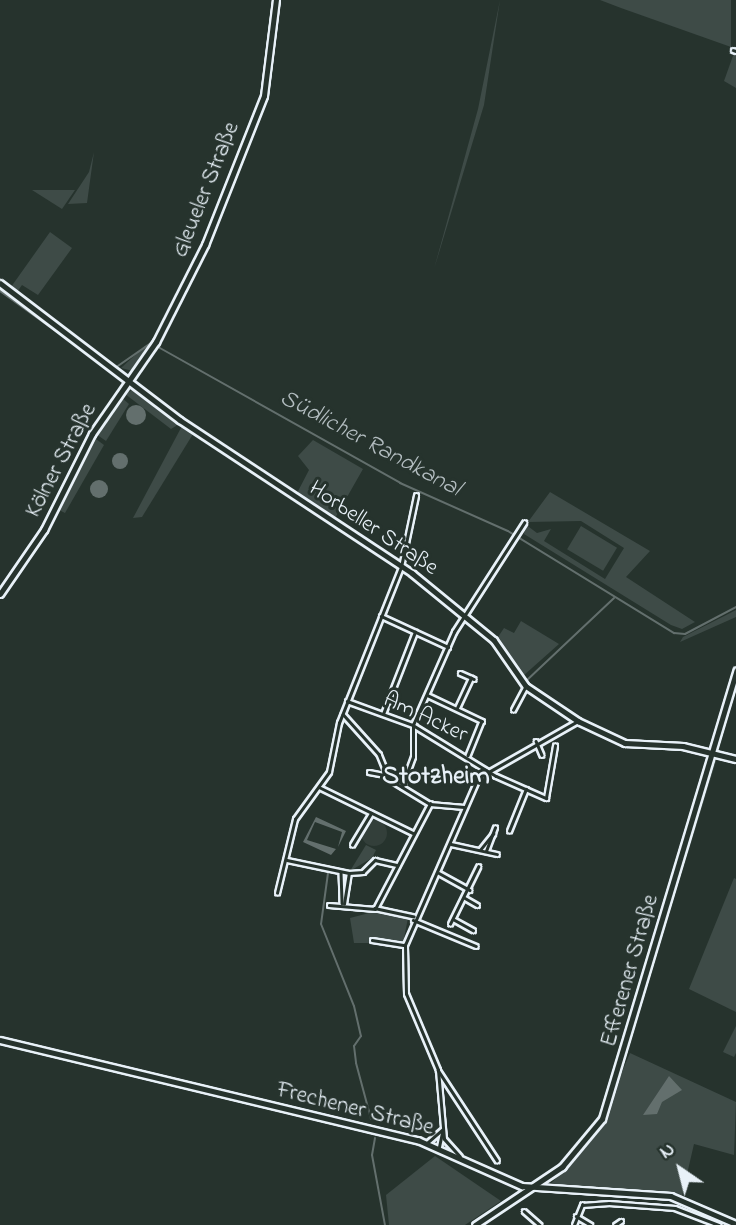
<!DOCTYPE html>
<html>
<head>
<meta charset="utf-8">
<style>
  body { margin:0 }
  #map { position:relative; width:736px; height:1225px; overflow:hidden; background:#26332d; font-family:"Indie Flower",sans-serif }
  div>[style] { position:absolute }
  .built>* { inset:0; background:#333f3a }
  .round { border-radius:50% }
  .green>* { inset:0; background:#3e4b47; transform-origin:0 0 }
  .water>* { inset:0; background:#636f6d }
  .stream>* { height:2px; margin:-1px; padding:0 1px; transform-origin:1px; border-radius:1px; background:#636f6d }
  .roads { filter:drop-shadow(2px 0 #e8f1f8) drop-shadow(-2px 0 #e8f1f8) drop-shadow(0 2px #e8f1f8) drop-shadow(0 -2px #e8f1f8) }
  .street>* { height:2.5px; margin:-1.25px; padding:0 1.25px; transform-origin:1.25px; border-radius:1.25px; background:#26332d }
  .secondary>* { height:4.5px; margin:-2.25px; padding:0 2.25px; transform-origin:2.25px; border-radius:2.25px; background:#26332d }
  span { translate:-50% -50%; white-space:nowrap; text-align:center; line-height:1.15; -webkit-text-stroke:6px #26332d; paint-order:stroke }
  .street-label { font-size:23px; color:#e8f1f8 }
  .water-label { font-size:24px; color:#b3bdc0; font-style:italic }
  .quarter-label { font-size:26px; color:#e8f1f8; font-weight:700 }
  .north { position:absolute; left:645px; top:1134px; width:70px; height:70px; -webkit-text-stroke:5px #26332d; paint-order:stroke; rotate:325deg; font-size:19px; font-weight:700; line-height:28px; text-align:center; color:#e8f1f8 }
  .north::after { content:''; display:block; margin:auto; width:24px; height:32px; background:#e8f1f8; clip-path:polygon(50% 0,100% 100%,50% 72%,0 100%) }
</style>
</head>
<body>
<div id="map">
  <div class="built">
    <div class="round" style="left:361px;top:820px;width:26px;height:26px"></div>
  </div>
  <div class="green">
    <div style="clip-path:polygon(500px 0,484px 105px,434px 269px,478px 109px)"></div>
    <div style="clip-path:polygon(600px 0,731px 0,731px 47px,621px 8px)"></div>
    <div style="clip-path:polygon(734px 53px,736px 53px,736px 88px,724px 81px)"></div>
    <div style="clip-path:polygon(94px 152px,87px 203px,68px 204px,89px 172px)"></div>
    <div style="clip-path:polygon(32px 190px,75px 190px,62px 209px)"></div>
    <div style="clip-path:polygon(50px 232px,72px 248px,38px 295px,22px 285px,17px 292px,11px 287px)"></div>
    <div style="clip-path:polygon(145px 346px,150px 347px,133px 371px,121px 368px)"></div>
    <div style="clip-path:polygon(136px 388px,177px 422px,176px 426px,171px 429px,125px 394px)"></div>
    <div style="clip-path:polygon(122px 398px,129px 404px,106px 441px,96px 434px)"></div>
    <div style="clip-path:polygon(182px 426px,193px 434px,142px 517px,133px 518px)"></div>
    <div style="clip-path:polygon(96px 439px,104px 445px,65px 513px,59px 510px)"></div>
    <div style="clip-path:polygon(313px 440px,363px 469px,334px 520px,296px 495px,309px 470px,298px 456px)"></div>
    <div style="clip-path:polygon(550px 492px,650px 551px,626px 577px,695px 622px,682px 629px,671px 625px,524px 534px,525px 524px,537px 533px,551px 529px,544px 541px,605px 579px,624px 548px,581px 521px,528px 522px)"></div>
    <div style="left:581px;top:526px;width:42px;height:27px;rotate:31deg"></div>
    <div style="clip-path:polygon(736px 610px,736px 617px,680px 642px,683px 637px)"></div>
    <div style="clip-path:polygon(521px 621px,559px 644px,523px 676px,498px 637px,504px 628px,514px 633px)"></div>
    <div style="clip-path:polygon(713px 761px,716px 761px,687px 856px,690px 836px)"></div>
    <div style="clip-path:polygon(366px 845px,376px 850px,372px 858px,350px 871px)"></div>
    <div style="clip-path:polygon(734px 878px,736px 879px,736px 1012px,689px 989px)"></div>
    <div style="clip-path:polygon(373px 912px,408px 918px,403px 943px,354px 943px,350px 918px)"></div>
    <div style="clip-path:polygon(736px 1026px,736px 1053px,734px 1057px,723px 1052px)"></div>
    <div style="clip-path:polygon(630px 1053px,736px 1102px,734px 1155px,694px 1144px,682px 1196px,548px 1187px,595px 1135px)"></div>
    <div style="clip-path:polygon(435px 1156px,501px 1201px,465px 1225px,389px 1225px,386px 1195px)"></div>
  </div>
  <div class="water">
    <div class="round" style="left:126px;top:405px;width:20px;height:20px"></div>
    <div class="round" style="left:112px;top:453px;width:16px;height:16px"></div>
    <div class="round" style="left:90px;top:480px;width:18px;height:18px"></div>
    <div style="clip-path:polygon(316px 817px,346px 831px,338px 847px,342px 832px,315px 822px,307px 840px,336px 849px,331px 855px,303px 842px)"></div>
    <div style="clip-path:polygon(669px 1076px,682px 1090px,662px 1102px,657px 1114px,643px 1115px)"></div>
  </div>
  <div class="stream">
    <div style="left:0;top:291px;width:135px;rotate:35.7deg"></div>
    <div style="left:115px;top:368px;width:44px;rotate:-34.8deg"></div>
    <div style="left:151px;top:343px;width:286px;rotate:29.3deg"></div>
    <div style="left:400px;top:483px;width:118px;rotate:24deg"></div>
    <div style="left:508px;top:531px;width:195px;rotate:31.6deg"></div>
    <div style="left:674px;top:633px;width:11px;rotate:5deg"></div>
    <div style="left:685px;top:634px;width:58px;rotate:-27.9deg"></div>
    <div style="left:526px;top:681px;width:121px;rotate:-43.3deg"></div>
    <div style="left:328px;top:873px;width:51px;rotate:97.8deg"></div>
    <div style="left:321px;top:924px;width:88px;rotate:68.1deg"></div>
    <div style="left:354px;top:1006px;width:31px;rotate:77deg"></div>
    <div style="left:361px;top:1036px;width:12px;rotate:125deg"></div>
    <div style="left:354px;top:1046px;width:17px;rotate:83deg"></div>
    <div style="left:356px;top:1063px;width:58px;rotate:75deg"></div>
    <div style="left:375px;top:1138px;width:17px;rotate:100deg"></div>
    <div style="left:372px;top:1155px;width:71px;rotate:79.5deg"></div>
  </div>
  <div class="roads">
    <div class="street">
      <div style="left:733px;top:50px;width:3px;rotate:18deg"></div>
      <div style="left:381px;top:616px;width:74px;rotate:24.8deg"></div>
      <div style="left:460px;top:673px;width:15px;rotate:23deg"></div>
      <div style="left:427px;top:695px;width:61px;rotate:25.3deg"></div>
      <div style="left:482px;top:721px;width:37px;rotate:112deg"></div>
      <div style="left:347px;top:701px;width:70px;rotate:20deg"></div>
      <div style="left:413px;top:725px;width:97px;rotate:31.6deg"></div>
      <div style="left:496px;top:776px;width:55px;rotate:23.7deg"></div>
      <div style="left:546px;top:798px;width:53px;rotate:-80.2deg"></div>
      <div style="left:457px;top:708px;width:33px;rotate:-65deg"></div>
      <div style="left:513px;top:710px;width:27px;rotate:-62deg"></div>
      <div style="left:343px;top:714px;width:54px;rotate:48deg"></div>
      <div style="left:379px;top:754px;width:27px;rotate:68deg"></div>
      <div style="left:389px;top:779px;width:48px;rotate:31.4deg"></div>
      <div style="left:383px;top:714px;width:88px;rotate:-68.7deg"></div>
      <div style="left:536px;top:741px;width:15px;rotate:67deg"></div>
      <div style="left:369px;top:772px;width:16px;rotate:11deg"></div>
      <div style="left:319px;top:787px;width:105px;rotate:26.1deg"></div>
      <div style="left:402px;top:787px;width:32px;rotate:-70deg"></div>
      <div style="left:413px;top:757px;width:32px;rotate:-90deg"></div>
      <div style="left:413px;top:725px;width:102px;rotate:-66.2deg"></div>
      <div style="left:454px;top:632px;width:130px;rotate:-57.3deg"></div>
      <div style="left:430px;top:804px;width:34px;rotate:5deg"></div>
      <div style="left:509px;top:831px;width:45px;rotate:-68deg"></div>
      <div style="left:451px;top:844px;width:47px;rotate:12.3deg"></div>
      <div style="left:352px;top:845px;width:37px;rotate:-59deg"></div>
      <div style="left:480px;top:850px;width:21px;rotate:-51deg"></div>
      <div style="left:486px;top:851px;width:25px;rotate:-69deg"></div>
      <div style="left:287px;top:860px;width:63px;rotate:11.8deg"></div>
      <div style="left:349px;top:873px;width:14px;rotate:-4deg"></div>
      <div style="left:363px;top:872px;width:17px;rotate:-45deg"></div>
      <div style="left:375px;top:860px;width:23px;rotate:13deg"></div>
      <div style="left:341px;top:872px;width:31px;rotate:88deg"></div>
      <div style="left:439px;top:873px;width:35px;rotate:29deg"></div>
      <div style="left:277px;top:893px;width:76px;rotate:-76.3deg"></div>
      <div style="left:295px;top:819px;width:58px;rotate:-54.1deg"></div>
      <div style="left:329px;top:772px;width:50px;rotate:-78.5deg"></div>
      <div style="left:339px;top:723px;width:168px;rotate:-68.3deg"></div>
      <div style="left:401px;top:567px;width:73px;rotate:-78.1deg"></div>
      <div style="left:465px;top:898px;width:14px;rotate:30deg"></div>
      <div style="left:344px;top:904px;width:31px;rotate:-81deg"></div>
      <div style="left:329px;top:905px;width:46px;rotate:5deg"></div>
      <div style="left:414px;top:917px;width:40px;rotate:-168deg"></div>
      <div style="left:375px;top:909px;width:119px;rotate:-62.4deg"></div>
      <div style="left:453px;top:919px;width:23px;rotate:29deg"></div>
      <div style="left:413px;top:920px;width:68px;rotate:22.4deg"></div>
      <div style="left:450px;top:924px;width:64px;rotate:-63.8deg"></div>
      <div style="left:372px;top:940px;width:33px;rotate:9deg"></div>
      <div style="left:438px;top:1070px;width:108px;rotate:56.8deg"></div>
      <div style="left:427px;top:1143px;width:20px;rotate:-41deg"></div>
      <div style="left:439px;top:1147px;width:14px;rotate:-78deg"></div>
      <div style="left:460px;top:1157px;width:24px;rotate:-132deg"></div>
      <div style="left:444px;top:1139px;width:69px;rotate:-95deg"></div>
      <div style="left:438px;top:1070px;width:82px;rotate:-112.8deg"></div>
      <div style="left:406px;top:994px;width:49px;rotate:-91.2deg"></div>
      <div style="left:405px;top:945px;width:182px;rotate:-66.4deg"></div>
      <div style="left:478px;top:778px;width:115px;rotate:-29.7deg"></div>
      <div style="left:524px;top:1211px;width:21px;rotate:41deg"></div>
      <div style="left:576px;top:1216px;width:17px;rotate:31deg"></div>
      <div style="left:574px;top:1225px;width:22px;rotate:-68deg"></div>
      <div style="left:582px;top:1205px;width:27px;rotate:-4deg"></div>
      <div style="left:609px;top:1203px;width:66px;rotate:4.3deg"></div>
      <div style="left:675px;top:1208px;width:47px;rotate:21.1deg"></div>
      <div style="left:615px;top:1225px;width:7px;rotate:-34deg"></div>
    </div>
    <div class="secondary">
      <div style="left:0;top:283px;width:226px;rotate:37.3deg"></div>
      <div style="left:180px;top:420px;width:278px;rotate:33.4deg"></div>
      <div style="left:412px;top:573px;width:106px;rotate:39.3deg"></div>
      <div style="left:494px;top:640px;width:56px;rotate:55.2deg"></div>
      <div style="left:526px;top:686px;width:63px;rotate:33.9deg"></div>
      <div style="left:578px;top:721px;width:52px;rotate:25.1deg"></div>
      <div style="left:625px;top:743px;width:58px;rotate:3deg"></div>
      <div style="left:683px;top:746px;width:55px;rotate:13.8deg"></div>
      <div style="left:0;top:594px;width:78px;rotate:-55.5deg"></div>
      <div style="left:44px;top:530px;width:107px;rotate:-63.4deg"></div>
      <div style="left:92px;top:434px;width:112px;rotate:-55.2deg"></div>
      <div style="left:156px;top:342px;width:109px;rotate:-63.2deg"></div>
      <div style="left:205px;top:245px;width:160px;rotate:-68.4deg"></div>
      <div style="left:264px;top:96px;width:97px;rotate:-82.9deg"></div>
      <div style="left:0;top:1040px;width:430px;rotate:13.5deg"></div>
      <div style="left:418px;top:1140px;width:114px;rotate:23.9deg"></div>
      <div style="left:522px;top:1186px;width:149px;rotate:3.8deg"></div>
      <div style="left:671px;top:1196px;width:71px;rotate:23.3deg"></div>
      <div style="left:475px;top:1225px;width:105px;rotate:-33.7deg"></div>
      <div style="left:562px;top:1167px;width:62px;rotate:-50.2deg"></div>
      <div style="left:602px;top:1119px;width:468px;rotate:-73.3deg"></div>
    </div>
  </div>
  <div class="street-label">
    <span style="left:207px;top:190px;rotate:-68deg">Gleueler Straße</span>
    <span style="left:62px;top:461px;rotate:-62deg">Kölner Straße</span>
    <span style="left:373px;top:529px;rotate:34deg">Horbeller Straße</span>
    <span style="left:425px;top:718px;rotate:25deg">Am Acker</span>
    <span style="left:631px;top:971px;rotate:-74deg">Efferener Straße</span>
    <span style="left:355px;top:1110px;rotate:14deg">Frechener Straße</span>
  </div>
  <div class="water-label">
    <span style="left:370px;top:444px;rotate:28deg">Südlicher Randkanal</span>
  </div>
  <div class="quarter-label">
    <span style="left:436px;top:778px">Stotzheim</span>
  </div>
  <div class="north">N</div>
</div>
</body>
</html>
